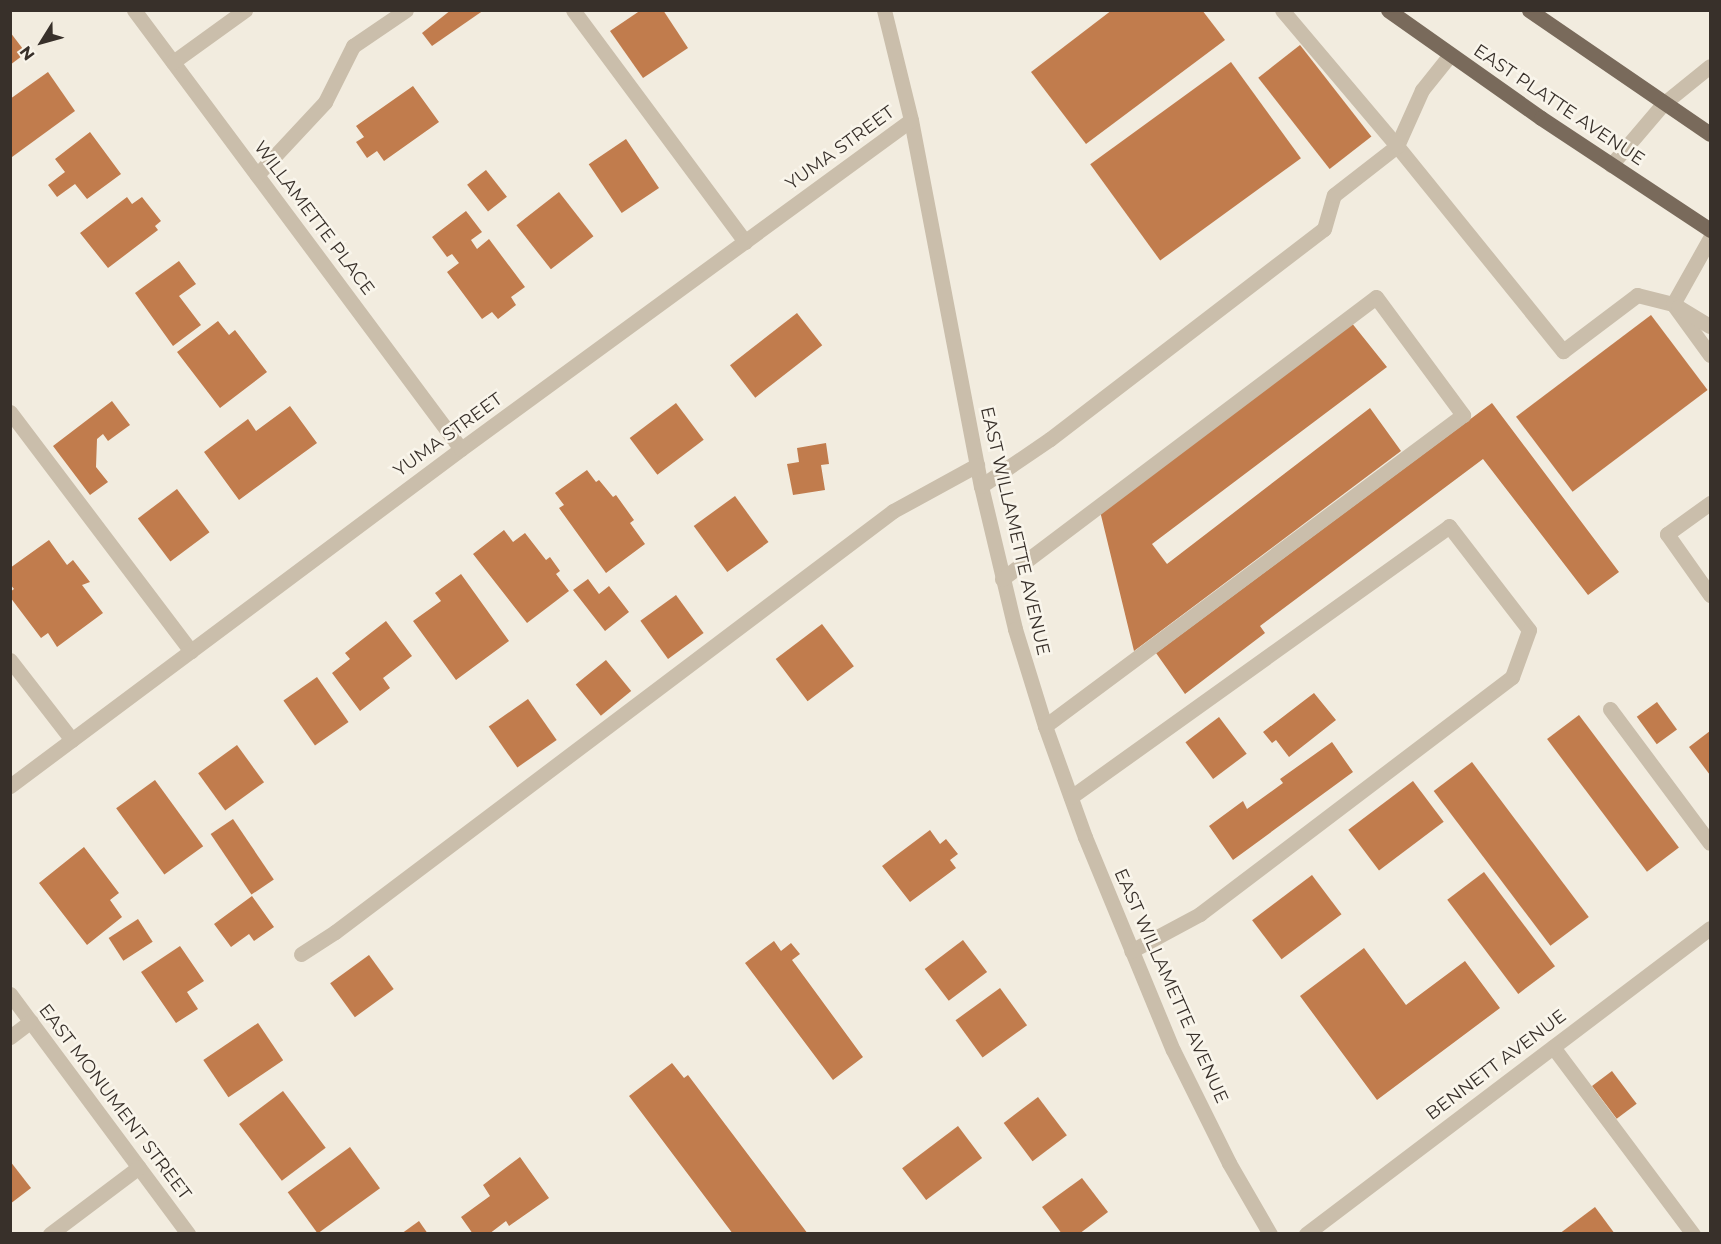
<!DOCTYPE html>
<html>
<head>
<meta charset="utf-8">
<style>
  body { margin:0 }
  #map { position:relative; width:1721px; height:1244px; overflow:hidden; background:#f2ecdf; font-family:Montserrat,sans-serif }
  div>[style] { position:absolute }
  .building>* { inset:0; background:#c17c4d; transform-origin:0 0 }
  .minor>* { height:15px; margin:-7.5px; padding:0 7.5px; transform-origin:7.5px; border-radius:7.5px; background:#cabeab }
  .major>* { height:15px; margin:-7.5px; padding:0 7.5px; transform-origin:7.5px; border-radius:7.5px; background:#796a5b }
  span { translate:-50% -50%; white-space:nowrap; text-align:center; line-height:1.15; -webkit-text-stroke:5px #f9f5eb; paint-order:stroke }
  .street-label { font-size:18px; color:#38302a }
  .frame { position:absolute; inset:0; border:12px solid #38302a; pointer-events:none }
  .north { position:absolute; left:12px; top:12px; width:60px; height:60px; -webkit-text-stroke:4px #f9f5eb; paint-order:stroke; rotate:233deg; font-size:16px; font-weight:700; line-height:24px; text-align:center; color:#38302a }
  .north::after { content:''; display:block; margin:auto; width:21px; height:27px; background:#38302a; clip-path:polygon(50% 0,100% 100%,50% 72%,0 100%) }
</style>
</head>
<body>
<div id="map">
  <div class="building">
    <div style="clip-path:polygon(451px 10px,484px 10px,432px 46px,422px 33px)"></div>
    <div style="clip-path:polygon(641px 10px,663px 10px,688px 48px,643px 78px,610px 31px)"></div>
    <div style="clip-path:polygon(1112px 10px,1202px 10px,1225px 40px,1086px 144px,1031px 72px)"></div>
    <div style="clip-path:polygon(10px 32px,26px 53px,10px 65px)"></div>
    <div style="left:1300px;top:45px;width:116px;height:53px;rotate:52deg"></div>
    <div style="left:1231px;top:62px;width:119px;height:174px;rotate:54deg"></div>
    <div style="clip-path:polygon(48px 72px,75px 111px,12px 157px,10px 99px)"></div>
    <div style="clip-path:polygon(413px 86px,439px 122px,384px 161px,377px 151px,367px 158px,356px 142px,364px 137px,356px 126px)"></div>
    <div style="clip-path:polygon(90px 132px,121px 174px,87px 199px,75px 184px,57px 197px,48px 185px,65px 172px,55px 159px)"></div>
    <div style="left:626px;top:139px;width:59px;height:45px;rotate:56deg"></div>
    <div style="left:486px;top:170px;width:34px;height:24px;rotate:52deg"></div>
    <div style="left:559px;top:192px;width:56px;height:54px;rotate:52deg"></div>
    <div style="clip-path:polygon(127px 197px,132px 204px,142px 197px,161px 221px,155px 226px,158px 230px,108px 268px,80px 233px)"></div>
    <div style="clip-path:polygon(466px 211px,482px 232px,471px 240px,477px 249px,489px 239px,525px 287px,511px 297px,516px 305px,498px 319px,492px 312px,482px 319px,447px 272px,459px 263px,452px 254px,447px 257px,432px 237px)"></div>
    <div style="clip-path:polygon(179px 261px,196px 284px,179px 296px,201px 325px,173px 346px,135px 293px)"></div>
    <div style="left:797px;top:313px;width:41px;height:85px;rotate:52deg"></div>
    <div style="left:1651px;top:315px;width:94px;height:169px;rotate:53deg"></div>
    <div style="clip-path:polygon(218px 321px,229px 335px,235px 330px,267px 372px,220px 408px,177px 352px)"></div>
    <div style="clip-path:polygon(1351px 322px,1387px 367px,1152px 544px,1167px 564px,1370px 408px,1401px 451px,1134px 651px,1099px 507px)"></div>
    <div style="clip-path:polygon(112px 401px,130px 425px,108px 441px,103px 434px,97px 439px,96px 467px,108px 482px,90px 495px,53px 446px)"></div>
    <div style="left:676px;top:403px;width:46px;height:58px;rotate:53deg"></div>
    <div style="clip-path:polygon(1492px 403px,1619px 572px,1588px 595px,1483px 459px,1260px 626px,1265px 633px,1185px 694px,1156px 653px)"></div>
    <div style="clip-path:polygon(290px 406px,317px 443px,239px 500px,204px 452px,248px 419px,256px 431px)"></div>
    <div style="clip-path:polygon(826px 443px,829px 464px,821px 465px,825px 490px,793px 495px,787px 464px,799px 462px,797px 448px)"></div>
    <div style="clip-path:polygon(587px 470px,596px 482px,599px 480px,613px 497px,616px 495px,634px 520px,630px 523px,645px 544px,606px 573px,559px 508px,564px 505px,555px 493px)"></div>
    <div style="left:177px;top:489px;width:54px;height:49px;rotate:53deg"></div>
    <div style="left:735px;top:496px;width:57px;height:51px;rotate:54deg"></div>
    <div style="clip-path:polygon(504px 530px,513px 542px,525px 533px,546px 560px,550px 557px,560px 571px,556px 574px,569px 591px,527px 623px,473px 554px)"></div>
    <div style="clip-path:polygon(49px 540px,67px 565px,73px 560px,90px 582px,82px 585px,103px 613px,57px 647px,48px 633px,41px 638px,10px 597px,10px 592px,14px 589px,10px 584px,10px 568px)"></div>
    <div style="clip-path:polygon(461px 574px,509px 641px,456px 680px,413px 621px,441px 601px,435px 593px)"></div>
    <div style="clip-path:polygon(588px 579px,599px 594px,609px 586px,629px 612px,605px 631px,573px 590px)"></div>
    <div style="left:676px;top:595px;width:47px;height:44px;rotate:54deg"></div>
    <div style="clip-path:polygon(386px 621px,412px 656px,383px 678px,390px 688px,360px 711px,332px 673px,350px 659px,345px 653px)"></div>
    <div style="left:822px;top:624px;width:53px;height:58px;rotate:53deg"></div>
    <div style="left:606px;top:660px;width:40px;height:39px;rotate:51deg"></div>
    <div style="left:317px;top:677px;width:55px;height:41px;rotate:55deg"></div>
    <div style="clip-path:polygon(1314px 693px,1336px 720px,1289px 757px,1276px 740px,1272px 743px,1263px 732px)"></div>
    <div style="left:528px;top:699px;width:50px;height:48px;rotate:55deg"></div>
    <div style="left:1657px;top:702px;width:34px;height:25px;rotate:54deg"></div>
    <div style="left:1579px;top:715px;width:166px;height:40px;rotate:53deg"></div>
    <div style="left:1219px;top:717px;width:46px;height:42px;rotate:53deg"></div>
    <div style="clip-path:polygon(1710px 731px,1710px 775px,1689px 747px)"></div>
    <div style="clip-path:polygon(1332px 742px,1353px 772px,1233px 860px,1209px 826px,1243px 801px,1247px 809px,1283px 783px,1280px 779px)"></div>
    <div style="left:237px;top:745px;width:46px;height:48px;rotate:54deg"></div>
    <div style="left:1472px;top:762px;width:194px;height:48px;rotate:53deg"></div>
    <div style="left:155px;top:780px;width:82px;height:48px;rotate:54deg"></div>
    <div style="left:1413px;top:781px;width:51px;height:81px;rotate:53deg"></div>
    <div style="left:233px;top:819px;width:73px;height:27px;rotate:56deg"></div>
    <div style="clip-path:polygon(930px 830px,940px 844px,946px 839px,958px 854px,950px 860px,956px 868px,910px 902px,882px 866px)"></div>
    <div style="clip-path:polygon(84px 847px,119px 893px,110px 900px,122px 917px,87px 945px,39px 883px)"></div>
    <div style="left:1484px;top:872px;width:118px;height:46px;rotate:53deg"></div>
    <div style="left:1312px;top:875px;width:49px;height:75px;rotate:53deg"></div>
    <div style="clip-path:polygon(252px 896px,274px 927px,254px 941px,249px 934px,231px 947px,214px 924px)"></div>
    <div style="left:138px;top:919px;width:27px;height:35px;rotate:57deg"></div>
    <div style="left:963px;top:940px;width:40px;height:48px;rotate:53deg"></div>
    <div style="clip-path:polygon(774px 941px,781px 951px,791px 943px,800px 954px,792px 960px,863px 1057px,833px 1080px,745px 963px)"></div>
    <div style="clip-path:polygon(180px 946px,204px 981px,187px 992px,198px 1009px,176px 1023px,141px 972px)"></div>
    <div style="clip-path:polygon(1364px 948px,1406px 1005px,1465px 961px,1500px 1008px,1377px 1100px,1300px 996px)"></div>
    <div style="left:369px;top:955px;width:42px;height:48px;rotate:54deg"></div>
    <div style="left:1000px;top:988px;width:46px;height:55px;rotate:54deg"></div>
    <div style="left:258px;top:1023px;width:45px;height:66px;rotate:56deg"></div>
    <div style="clip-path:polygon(672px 1063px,684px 1078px,688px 1075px,808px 1234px,733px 1234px,629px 1096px)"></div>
    <div style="left:1612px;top:1071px;width:41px;height:25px;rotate:53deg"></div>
    <div style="left:283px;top:1091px;width:71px;height:55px;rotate:53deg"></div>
    <div style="left:1038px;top:1097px;width:48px;height:43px;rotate:53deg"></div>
    <div style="left:958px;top:1126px;width:40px;height:70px;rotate:53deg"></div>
    <div style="left:350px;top:1147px;width:51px;height:77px;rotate:54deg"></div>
    <div style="clip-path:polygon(520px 1157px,549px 1198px,509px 1226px,506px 1221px,489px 1234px,473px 1234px,461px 1217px,490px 1196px,483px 1185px)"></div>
    <div style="clip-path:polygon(10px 1161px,31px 1188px,10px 1204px)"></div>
    <div style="clip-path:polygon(1082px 1178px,1108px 1212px,1079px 1234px,1062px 1234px,1042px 1207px)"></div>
    <div style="clip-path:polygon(1595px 1207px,1615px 1234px,1559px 1234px)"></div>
    <div style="clip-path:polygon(419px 1221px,428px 1234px,401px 1234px)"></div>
  </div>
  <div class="minor">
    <div style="left:134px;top:10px;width:547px;rotate:53.32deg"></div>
    <div style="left:573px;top:10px;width:289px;rotate:53.4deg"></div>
    <div style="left:884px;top:10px;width:113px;rotate:76.2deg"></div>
    <div style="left:911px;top:120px;width:373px;rotate:79.2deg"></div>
    <div style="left:981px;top:486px;width:147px;rotate:76.6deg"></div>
    <div style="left:1015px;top:629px;width:102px;rotate:72.8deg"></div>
    <div style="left:1045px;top:726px;width:118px;rotate:70.2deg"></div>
    <div style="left:1085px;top:837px;width:230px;rotate:67.6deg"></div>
    <div style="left:1173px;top:1050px;width:126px;rotate:63.6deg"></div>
    <div style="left:1229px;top:1163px;width:82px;rotate:60deg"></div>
    <div style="left:1450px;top:55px;width:45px;rotate:128.7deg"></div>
    <div style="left:1422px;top:90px;width:61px;rotate:114.1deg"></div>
    <div style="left:1397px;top:146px;width:264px;rotate:51deg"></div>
    <div style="left:1563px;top:351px;width:93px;rotate:-37.1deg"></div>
    <div style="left:1637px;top:295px;width:37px;rotate:14deg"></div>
    <div style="left:1673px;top:304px;width:76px;rotate:-60.7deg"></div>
    <div style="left:173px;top:62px;width:89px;rotate:-35.8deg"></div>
    <div style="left:1611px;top:165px;width:80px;rotate:-49.6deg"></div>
    <div style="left:1663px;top:104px;width:60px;rotate:-39deg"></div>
    <div style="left:257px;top:175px;width:100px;rotate:-47deg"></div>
    <div style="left:325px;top:102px;width:63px;rotate:-63.4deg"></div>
    <div style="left:353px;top:46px;width:64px;rotate:-34.2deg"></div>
    <div style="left:1673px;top:304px;width:63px;rotate:54deg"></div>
    <div style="left:1678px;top:307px;width:37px;rotate:31deg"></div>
    <div style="left:10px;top:412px;width:300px;rotate:52.9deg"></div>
    <div style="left:981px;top:486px;width:83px;rotate:-34.3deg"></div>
    <div style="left:1050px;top:439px;width:345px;rotate:-37.5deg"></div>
    <div style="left:1324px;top:229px;width:35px;rotate:-74deg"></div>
    <div style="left:1334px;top:195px;width:80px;rotate:-37.9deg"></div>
    <div style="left:1397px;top:146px;width:178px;rotate:-130.2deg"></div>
    <div style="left:1710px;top:503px;width:53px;rotate:144.2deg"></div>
    <div style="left:1667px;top:534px;width:75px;rotate:54.8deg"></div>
    <div style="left:1002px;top:579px;width:468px;rotate:-37deg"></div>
    <div style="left:1376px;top:297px;width:147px;rotate:53.6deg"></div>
    <div style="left:1463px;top:415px;width:521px;rotate:143.35deg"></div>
    <div style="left:10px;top:660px;width:101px;rotate:52.2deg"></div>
    <div style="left:1610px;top:709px;width:167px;rotate:53.3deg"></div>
    <div style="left:10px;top:786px;width:563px;rotate:-36.77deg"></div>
    <div style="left:461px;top:449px;width:557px;rotate:-36.17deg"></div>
    <div style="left:1071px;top:797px;width:465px;rotate:-35.6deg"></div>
    <div style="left:1449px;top:526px;width:131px;rotate:52.4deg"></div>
    <div style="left:1529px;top:630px;width:50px;rotate:109.9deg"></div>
    <div style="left:1512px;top:677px;width:392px;rotate:142.8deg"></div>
    <div style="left:1200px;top:914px;width:78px;rotate:151.8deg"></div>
    <div style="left:301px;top:954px;width:40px;rotate:-32.9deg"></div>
    <div style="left:335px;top:932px;width:699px;rotate:-37.03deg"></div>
    <div style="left:893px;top:511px;width:96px;rotate:-28.7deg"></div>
    <div style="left:10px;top:994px;width:299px;rotate:53.4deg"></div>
    <div style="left:10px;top:1037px;width:26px;rotate:-37deg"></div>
    <div style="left:1553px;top:1047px;width:234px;rotate:53.2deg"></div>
    <div style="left:50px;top:1234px;width:111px;rotate:-37deg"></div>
    <div style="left:1306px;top:1234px;width:507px;rotate:-37.14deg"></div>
  </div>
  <div class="major">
    <div style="left:1388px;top:10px;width:187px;rotate:35.2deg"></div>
    <div style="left:1541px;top:118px;width:203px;rotate:33.5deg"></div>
    <div style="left:1529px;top:10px;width:219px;rotate:34.4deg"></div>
  </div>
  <div class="street-label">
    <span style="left:1559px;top:105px;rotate:34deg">EAST PLATTE AVENUE</span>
    <span style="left:840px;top:148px;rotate:-36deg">YUMA STREET</span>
    <span style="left:314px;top:218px;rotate:53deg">WILLAMETTE PLACE</span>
    <span style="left:448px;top:435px;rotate:-36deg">YUMA STREET</span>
    <span style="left:1015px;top:531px;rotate:77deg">EAST WILLAMETTE AVENUE</span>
    <span style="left:1171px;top:986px;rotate:66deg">EAST WILLAMETTE AVENUE</span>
    <span style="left:1496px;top:1065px;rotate:-37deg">BENNETT AVENUE</span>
    <span style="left:115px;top:1102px;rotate:53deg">EAST MONUMENT STREET</span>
  </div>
  <div class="frame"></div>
  <div class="north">N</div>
</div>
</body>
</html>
